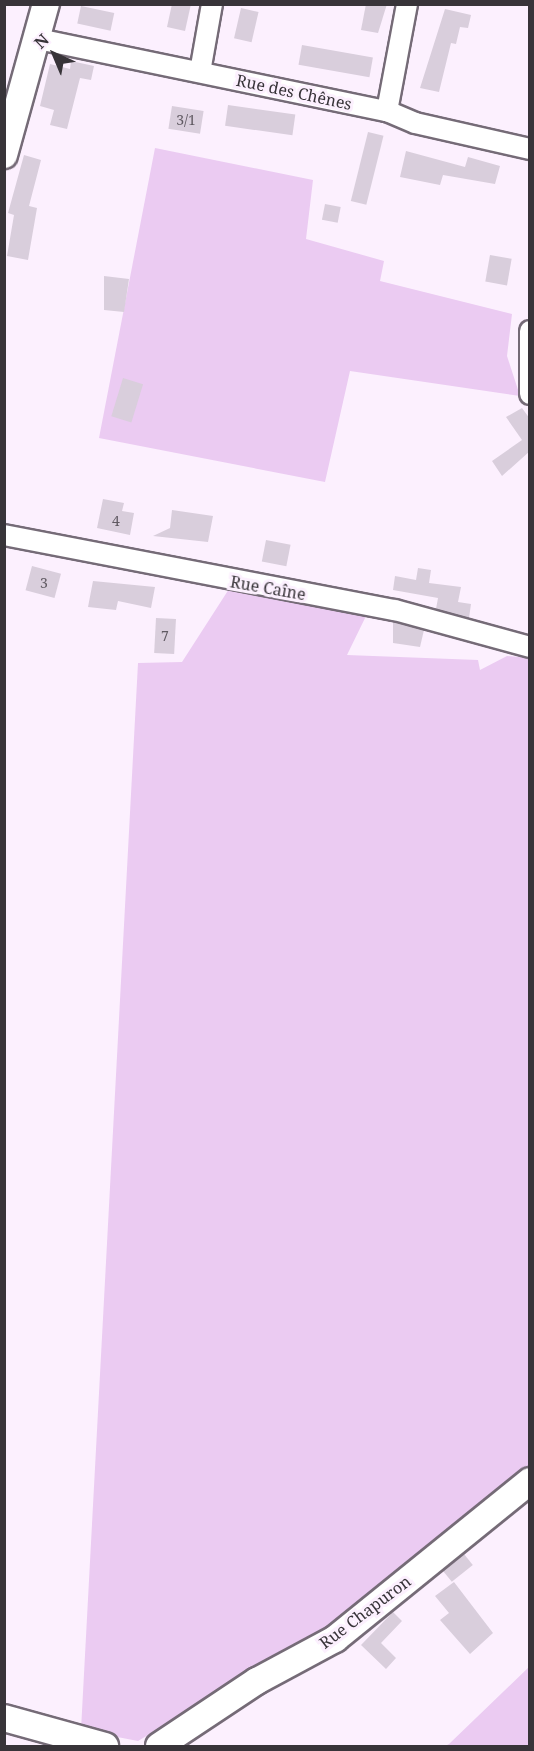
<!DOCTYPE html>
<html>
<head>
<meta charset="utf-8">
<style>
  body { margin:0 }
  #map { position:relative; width:534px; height:1751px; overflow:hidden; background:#fcf0fe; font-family:"Noto Serif",serif }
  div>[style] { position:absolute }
  .green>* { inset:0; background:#ebcbf2 }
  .building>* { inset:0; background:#d9cedc; transform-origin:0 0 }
  .roads { filter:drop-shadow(2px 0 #756b77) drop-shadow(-2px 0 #756b77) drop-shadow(0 2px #756b77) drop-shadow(0 -2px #756b77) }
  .minor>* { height:20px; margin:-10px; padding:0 10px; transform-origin:10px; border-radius:10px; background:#fff }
  .tertiary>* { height:26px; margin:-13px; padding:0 13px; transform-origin:13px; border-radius:13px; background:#fff }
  span { translate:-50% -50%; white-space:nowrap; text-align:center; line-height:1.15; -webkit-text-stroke:6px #fcf0fe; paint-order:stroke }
  .number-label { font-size:14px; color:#605a62 }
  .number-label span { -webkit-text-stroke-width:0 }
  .street-label { font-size:16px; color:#383439 }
  .frame { position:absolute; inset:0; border:6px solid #383439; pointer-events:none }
  .north { position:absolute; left:24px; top:24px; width:60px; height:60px; -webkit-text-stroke:4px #fcf0fe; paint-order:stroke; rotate:316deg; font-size:16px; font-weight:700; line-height:24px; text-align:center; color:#383439 }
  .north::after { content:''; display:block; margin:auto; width:21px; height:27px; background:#383439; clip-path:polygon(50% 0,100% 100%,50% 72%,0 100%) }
</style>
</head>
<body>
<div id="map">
  <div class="green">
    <div style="clip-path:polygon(155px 148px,313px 180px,306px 239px,384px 261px,380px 281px,512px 314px,507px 356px,520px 396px,350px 371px,325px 482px,99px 438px)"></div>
    <div style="clip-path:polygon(229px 589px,367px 614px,347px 655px,478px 660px,480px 670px,507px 656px,529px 658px,529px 1467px,345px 1618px,138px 1741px,81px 1730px,138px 663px,182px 662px)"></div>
    <div style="clip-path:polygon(529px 1667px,529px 1746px,445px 1746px,449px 1744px)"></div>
  </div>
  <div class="building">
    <div style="clip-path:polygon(172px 4px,191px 4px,185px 31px,167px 27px)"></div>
    <div style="clip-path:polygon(366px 4px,387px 4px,378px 33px,361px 30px)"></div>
    <div style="left:81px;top:6px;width:34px;height:18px;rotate:12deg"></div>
    <div style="left:241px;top:8px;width:18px;height:31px;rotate:13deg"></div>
    <div style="clip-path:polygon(445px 9px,471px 15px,468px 28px,460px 27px,456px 44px,451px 43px,439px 92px,420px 88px)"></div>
    <div style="left:302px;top:45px;width:72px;height:20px;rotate:10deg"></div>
    <div style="clip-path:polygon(71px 61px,94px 66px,91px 80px,80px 78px,67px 129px,50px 125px,54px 110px,40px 106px,50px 64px,70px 69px)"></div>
    <div style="left:228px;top:105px;width:68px;height:21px;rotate:8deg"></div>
    <div style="left:172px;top:106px;width:32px;height:23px;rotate:9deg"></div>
    <div style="left:368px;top:132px;width:16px;height:71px;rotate:14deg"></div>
    <div style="clip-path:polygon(406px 151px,465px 167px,468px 157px,500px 166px,495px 184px,443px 175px,440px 185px,400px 177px)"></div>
    <div style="clip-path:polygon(24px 155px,41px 160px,29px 206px,37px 208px,28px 260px,7px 256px,14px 215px,8px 213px)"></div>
    <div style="left:325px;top:204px;width:16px;height:16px;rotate:11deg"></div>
    <div style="left:490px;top:255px;width:22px;height:27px;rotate:10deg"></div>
    <div style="clip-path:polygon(104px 276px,129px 279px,124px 312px,104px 310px)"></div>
    <div style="left:123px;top:378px;width:21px;height:40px;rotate:17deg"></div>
    <div style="clip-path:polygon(522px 408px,530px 419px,530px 451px,502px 476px,492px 461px,522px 440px,506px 417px)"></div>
    <div style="clip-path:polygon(103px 499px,124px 503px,122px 511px,134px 513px,130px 535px,97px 528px)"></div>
    <div style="clip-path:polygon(172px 510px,213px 516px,208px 542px,153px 536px,170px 528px)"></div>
    <div style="left:266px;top:540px;width:25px;height:22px;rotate:11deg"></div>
    <div style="left:32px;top:566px;width:30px;height:25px;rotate:15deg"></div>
    <div style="clip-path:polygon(418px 568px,431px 570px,429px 583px,461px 587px,458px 602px,471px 604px,469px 618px,436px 609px,438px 598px,393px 590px,395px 576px,416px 580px)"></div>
    <div style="clip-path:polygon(93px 581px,155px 587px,151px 608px,118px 601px,116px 610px,88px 607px)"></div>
    <div style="left:156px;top:618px;width:20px;height:35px;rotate:3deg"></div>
    <div style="clip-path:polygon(393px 622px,424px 630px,420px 647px,393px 643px)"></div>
    <div style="left:464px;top:1554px;width:14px;height:27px;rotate:51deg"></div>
    <div style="clip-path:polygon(454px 1582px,493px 1633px,470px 1654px,440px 1620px,449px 1613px,435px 1596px)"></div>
    <div style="clip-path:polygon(393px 1612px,402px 1621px,381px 1643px,396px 1658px,386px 1669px,361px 1645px)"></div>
  </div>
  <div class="roads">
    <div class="minor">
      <div style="left:38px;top:39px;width:356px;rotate:11.7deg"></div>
      <div style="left:387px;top:111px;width:30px;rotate:23deg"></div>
      <div style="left:415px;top:123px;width:118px;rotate:12.7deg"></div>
      <div style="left:200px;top:72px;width:69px;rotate:-80deg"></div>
      <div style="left:387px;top:111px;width:109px;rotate:-79.4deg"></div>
      <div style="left:530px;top:331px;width:63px;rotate:90deg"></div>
      <div style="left:4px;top:535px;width:398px;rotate:10.9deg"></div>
      <div style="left:395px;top:610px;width:140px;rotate:15.3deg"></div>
    </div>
    <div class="tertiary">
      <div style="left:4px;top:155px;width:157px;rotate:-74.5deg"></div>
      <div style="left:4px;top:1718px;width:105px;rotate:15.5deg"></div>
      <div style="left:159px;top:1746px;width:118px;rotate:-33.6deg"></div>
      <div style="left:257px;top:1681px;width:89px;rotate:-28.3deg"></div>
      <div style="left:335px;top:1639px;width:251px;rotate:-39deg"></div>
    </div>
  </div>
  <div class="number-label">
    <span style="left:186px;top:120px">3/1</span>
    <span style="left:116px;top:521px">4</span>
    <span style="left:44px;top:583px">3</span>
    <span style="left:165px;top:636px">7</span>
  </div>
  <div class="street-label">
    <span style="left:294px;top:92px;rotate:12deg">Rue des Chênes</span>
    <span style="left:268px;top:588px;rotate:10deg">Rue Caîne</span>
    <span style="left:365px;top:1612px;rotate:-37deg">Rue Chapuron</span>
  </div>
  <div class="frame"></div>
  <div class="north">N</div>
</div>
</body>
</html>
